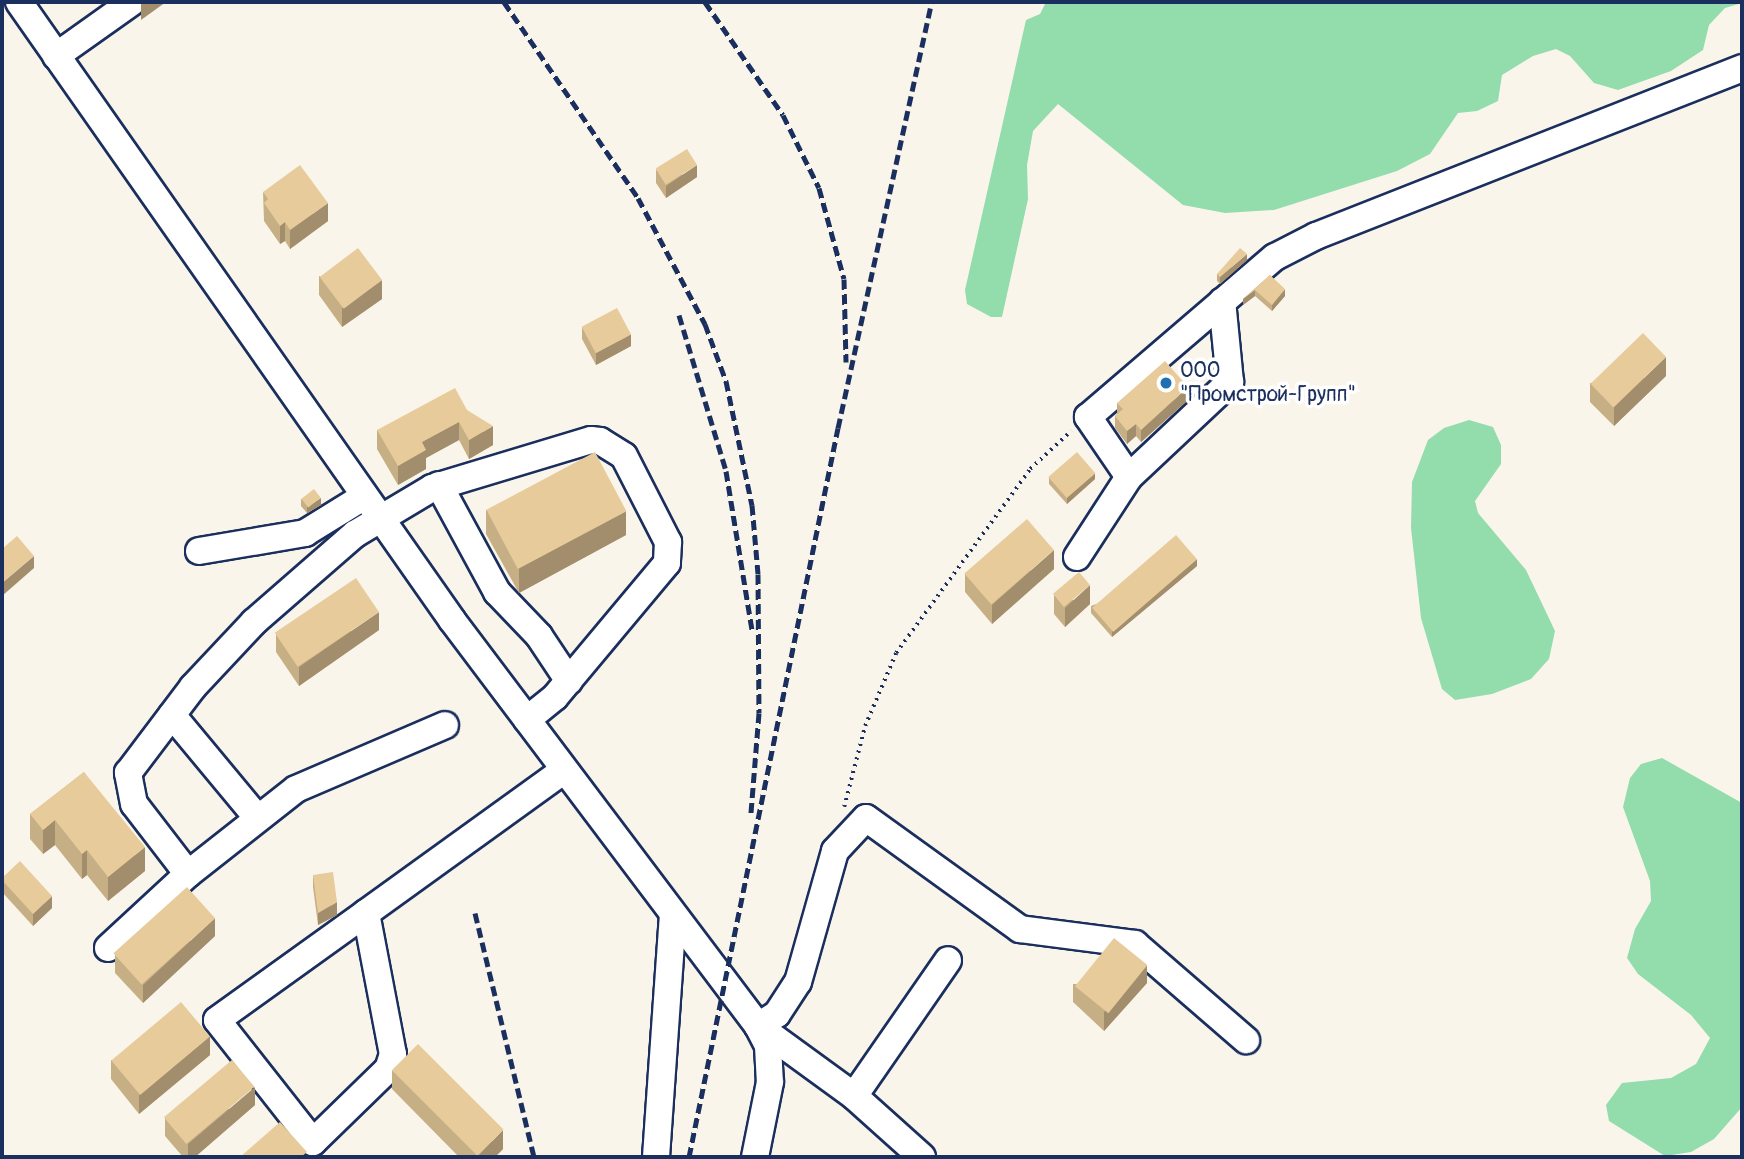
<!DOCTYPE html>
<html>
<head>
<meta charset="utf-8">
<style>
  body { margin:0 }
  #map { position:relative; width:1744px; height:1159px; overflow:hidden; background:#faf5eb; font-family:Pangolin,sans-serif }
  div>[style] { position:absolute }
  .green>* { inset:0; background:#93dcab }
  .path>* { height:3.5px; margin-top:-1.75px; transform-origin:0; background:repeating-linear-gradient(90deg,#1b2f5e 0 2px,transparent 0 7px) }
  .roads { filter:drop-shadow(2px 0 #1b2f5e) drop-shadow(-2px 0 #1b2f5e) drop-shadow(0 2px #1b2f5e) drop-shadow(0 -2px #1b2f5e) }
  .minor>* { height:26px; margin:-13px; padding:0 13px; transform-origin:13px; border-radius:13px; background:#fff }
  .rail>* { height:5px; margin-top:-2.5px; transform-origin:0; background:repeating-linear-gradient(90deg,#1b2f5e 0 10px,transparent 0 15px) }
  .wall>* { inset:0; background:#c7af85 }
  .shaded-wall>* { inset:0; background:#a28e6c }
  .building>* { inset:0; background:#e7cb9b; transform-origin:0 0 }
  .dots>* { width:19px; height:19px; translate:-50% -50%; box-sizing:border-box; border:4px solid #fff; border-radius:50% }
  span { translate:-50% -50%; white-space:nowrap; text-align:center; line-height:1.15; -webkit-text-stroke:7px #fff; paint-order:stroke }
  .poi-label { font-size:21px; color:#1b2f5e }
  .left { translate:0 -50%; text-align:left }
  .frame { position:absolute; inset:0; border:4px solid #1b2f5e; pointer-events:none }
</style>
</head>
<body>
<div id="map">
  <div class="green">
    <div style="clip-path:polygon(1046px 2px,1742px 2px,1742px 3px,1725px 8px,1709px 25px,1703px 50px,1671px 71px,1618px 90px,1594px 83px,1570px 56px,1556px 49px,1533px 56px,1502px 75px,1498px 101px,1477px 111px,1458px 113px,1430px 154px,1397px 171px,1274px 210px,1225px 213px,1183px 205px,1058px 104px,1033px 131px,1027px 165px,1028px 199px,1002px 317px,991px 317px,967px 304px,965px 290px,1026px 20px,1040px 14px)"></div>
    <div style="clip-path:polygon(1469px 420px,1493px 427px,1501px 445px,1501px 464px,1475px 501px,1478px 513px,1526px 570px,1555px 631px,1549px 659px,1531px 679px,1492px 694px,1455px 700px,1442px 689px,1421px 618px,1411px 528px,1412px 482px,1428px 440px,1444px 428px)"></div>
    <div style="clip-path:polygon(1662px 758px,1742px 803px,1742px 1107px,1714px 1139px,1691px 1152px,1665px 1156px,1609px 1121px,1606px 1105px,1622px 1083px,1671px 1078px,1696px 1064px,1710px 1038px,1691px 1015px,1638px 974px,1627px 958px,1635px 929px,1651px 901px,1650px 881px,1623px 807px,1630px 778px,1641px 764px)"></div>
  </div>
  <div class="path">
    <div style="left:844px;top:807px;width:84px;rotate:-75.5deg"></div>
    <div style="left:865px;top:726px;width:79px;rotate:-67deg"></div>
    <div style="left:896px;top:653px;width:228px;rotate:-53.9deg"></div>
    <div style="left:1030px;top:469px;width:56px;rotate:-42.8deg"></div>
  </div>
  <div class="roads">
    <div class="minor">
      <div style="left:19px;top:2px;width:755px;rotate:54.98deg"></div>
      <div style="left:452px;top:620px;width:508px;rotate:52.99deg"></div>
      <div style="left:758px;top:1026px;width:22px;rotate:63deg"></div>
      <div style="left:768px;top:1046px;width:36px;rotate:87deg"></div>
      <div style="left:770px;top:1082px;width:76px;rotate:101.3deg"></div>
      <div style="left:56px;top:56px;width:93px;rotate:-35.4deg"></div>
      <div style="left:1129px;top:477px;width:139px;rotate:-43.2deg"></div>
      <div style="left:1230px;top:382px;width:81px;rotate:-95.6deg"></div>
      <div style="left:439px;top:485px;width:122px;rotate:61.5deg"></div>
      <div style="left:497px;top:592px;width:61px;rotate:46.3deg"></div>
      <div style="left:539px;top:636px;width:54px;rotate:56.3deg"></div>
      <div style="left:199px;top:551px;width:108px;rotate:-9.6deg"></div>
      <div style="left:305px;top:533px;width:70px;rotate:-31.7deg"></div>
      <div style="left:1077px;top:557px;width:95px;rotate:-57deg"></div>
      <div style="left:1129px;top:477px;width:73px;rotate:-124.3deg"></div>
      <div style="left:1088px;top:417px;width:246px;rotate:-40.6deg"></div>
      <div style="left:1275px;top:257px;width:46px;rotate:-27.1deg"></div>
      <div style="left:1316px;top:236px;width:458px;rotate:-21.5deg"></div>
      <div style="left:172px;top:715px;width:131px;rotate:50.3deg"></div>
      <div style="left:188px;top:874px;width:137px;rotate:-38.2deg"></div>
      <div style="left:296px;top:789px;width:162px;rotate:-23.2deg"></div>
      <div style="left:366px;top:913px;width:144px;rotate:79.2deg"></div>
      <div style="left:393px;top:1054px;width:16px;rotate:108deg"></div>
      <div style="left:388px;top:1069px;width:105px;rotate:135.8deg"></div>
      <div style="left:313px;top:1142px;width:155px;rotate:-128.2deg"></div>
      <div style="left:217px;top:1020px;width:183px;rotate:-35.7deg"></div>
      <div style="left:366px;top:913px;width:244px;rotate:-35.8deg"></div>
      <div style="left:108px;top:948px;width:109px;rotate:-42.8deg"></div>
      <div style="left:188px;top:874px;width:88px;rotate:-127.6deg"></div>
      <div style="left:134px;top:804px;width:32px;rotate:-101deg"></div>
      <div style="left:128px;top:773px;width:108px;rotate:-52.9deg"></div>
      <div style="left:193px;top:687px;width:89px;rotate:-46.8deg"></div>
      <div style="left:254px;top:622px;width:134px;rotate:-41.1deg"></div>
      <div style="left:355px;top:534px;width:90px;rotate:-30.9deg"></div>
      <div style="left:432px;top:488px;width:166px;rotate:-16.8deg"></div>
      <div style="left:591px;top:440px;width:9px;rotate:6deg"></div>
      <div style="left:600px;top:441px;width:28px;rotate:32deg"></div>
      <div style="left:624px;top:456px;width:97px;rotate:62.9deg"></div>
      <div style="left:668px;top:542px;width:21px;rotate:93deg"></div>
      <div style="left:667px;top:563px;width:175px;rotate:129.9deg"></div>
      <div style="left:555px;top:697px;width:36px;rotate:141deg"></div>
      <div style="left:854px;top:1096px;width:165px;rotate:-55.3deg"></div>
      <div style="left:656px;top:1157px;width:242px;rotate:-86deg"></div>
      <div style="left:922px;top:1157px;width:91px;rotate:-138.1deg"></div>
      <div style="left:854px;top:1096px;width:119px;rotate:-143.9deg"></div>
      <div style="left:758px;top:1026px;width:22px;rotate:-32deg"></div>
      <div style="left:777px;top:1014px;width:38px;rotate:-57deg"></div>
      <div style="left:798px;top:982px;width:136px;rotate:-74.2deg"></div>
      <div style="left:835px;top:851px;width:45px;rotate:-46.8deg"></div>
      <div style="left:866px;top:818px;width:190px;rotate:35.8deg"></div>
      <div style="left:1020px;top:929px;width:116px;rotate:7.4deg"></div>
      <div style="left:1135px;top:944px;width:147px;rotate:40.9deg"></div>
    </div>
  </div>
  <div class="rail">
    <div style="left:504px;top:2px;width:237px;rotate:55.6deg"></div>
    <div style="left:638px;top:198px;width:143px;rotate:62deg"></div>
    <div style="left:705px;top:324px;width:61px;rotate:69.8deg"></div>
    <div style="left:726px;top:381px;width:127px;rotate:78.2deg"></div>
    <div style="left:752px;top:505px;width:69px;rotate:85deg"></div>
    <div style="left:758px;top:574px;width:139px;rotate:89.6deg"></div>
    <div style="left:759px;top:713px;width:100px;rotate:94.6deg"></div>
    <div style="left:705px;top:2px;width:137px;rotate:55.4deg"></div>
    <div style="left:783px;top:115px;width:81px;rotate:63.7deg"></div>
    <div style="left:819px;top:188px;width:94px;rotate:74.6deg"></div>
    <div style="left:844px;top:279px;width:83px;rotate:88.6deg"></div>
    <div style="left:679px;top:315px;width:163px;rotate:73.2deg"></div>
    <div style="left:726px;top:471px;width:161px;rotate:80.7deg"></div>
    <div style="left:475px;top:913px;width:251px;rotate:76.4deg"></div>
    <div style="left:689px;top:1157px;width:744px;rotate:-78.45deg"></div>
    <div style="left:838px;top:428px;width:436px;rotate:-77.6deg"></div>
  </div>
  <div class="wall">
    <div style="clip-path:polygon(656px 170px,697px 177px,666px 198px,656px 183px)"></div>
    <div style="clip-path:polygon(263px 192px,328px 221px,290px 249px,285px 241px,280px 244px,264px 221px)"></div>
    <div style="clip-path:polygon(1247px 260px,1220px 284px,1217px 281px,1217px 274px)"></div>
    <div style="clip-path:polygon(1270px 275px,1285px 296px,1272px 311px,1255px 296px,1243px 305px,1243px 299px)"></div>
    <div style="clip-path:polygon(319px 276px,382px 299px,342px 327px,319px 295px)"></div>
    <div style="clip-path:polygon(582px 327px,631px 346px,596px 365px,582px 339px)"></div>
    <div style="clip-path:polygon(1666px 376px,1614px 426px,1590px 402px,1590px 383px)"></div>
    <div style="clip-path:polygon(1188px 400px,1141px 442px,1136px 436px,1127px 444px,1115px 428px,1115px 416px,1117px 414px,1117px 403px)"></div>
    <div style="clip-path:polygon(467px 410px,493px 445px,469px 459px,459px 440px,426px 458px,426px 469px,398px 485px,377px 449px,377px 430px)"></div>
    <div style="clip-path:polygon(1049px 478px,1095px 479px,1067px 504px,1049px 484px)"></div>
    <div style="clip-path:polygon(301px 499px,321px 505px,307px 513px,301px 506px)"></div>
    <div style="clip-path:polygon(486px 510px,626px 535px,519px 593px,486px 534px)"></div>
    <div style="clip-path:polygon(1197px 566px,1112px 637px,1091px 613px,1091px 606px)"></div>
    <div style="clip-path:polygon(1054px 569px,992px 624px,965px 592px,965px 574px)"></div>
    <div style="clip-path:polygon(1054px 595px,1090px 604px,1065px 627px,1054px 614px)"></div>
    <div style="clip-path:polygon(379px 630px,299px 686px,276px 652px,276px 634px)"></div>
    <div style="clip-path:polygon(84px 772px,145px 871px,108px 901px,87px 875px,82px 879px,55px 845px,43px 854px,30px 839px,30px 814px)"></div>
    <div style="clip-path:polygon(313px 875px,337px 915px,318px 925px,313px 887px)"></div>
    <div style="clip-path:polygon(2px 878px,52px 908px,33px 926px,2px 892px)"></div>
    <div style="clip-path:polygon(215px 936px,143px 1003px,115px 973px,115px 955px)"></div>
    <div style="clip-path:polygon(1147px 983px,1104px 1031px,1073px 1002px,1073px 984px)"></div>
    <div style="clip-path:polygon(210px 1055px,139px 1114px,111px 1079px,111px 1060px)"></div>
    <div style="clip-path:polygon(392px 1070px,503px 1149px,495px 1157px,459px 1157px,392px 1089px)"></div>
    <div style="clip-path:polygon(255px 1105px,195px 1157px,183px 1157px,165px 1136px,165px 1118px)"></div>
  </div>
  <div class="shaded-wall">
    <div style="clip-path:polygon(145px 2px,166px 2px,141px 20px,141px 4px)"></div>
    <div style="clip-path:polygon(697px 165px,697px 177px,666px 198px,666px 186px)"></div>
    <div style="clip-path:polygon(328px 203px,328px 221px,290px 249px,290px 230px)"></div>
    <div style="clip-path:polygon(285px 222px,285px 241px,280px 244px,280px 226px)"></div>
    <div style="clip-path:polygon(1247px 254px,1247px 260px,1220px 284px,1220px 277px)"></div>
    <div style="clip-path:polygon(382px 280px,382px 299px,342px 327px,342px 308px)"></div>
    <div style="clip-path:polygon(1285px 289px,1285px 296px,1272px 311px,1272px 305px)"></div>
    <div style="clip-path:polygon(1255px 290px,1255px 296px,1243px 305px,1243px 299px)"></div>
    <div style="clip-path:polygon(631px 334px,631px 346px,596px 365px,596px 353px)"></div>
    <div style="clip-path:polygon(1666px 357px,1666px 376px,1614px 426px,1614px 407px)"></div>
    <div style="clip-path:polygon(1188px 387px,1188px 400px,1141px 442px,1141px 430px)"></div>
    <div style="clip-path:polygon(459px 422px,459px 440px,426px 458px,426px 469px,398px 485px,398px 466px,422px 442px)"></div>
    <div style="clip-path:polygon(1136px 424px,1136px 436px,1127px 444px,1127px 431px)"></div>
    <div style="clip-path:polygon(493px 426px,493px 445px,469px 459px,469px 440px)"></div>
    <div style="clip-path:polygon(1095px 473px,1095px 479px,1067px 504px,1067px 498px)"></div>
    <div style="clip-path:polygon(321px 498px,321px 505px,307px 513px,307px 507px)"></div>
    <div style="clip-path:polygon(626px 511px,626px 535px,519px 593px,519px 568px)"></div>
    <div style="clip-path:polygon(1054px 550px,1054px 569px,992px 624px,992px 605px)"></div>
    <div style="clip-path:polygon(34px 556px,34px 568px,2px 596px,2px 583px)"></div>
    <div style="clip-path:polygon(1197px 559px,1197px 566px,1112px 637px,1112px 631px)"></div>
    <div style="clip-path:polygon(1090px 585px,1090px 604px,1065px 627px,1065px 608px)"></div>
    <div style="clip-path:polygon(379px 612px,379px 630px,299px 686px,299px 667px)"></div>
    <div style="clip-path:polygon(55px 820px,55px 845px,43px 854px,43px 830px)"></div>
    <div style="clip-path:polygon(145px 847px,145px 871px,108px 901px,108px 877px)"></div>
    <div style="clip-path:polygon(87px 850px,87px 875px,82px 879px,82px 854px)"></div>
    <div style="clip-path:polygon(52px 896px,52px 908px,33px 926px,33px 914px)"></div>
    <div style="clip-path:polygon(337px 902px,337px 915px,318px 925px,318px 913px)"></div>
    <div style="clip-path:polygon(215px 918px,215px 936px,143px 1003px,143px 985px)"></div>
    <div style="clip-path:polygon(1147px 965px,1147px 983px,1104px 1031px,1104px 1012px)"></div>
    <div style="clip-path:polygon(210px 1036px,210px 1055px,139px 1114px,139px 1095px)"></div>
    <div style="clip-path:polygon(255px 1087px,255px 1105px,195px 1157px,188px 1157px,188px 1144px)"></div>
    <div style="clip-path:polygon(503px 1130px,503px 1149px,495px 1157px,477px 1157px)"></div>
  </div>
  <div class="building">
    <div style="left:687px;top:149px;width:19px;height:37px;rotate:58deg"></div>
    <div style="clip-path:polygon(300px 165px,328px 203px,290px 230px,285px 222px,280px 226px,264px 203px,268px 199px,263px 192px)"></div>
    <div style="left:358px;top:248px;width:40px;height:48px;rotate:53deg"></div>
    <div style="clip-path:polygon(1240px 248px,1247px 254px,1220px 277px,1217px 274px)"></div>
    <div style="clip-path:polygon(1270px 275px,1285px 289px,1272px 305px,1255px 290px,1243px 299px)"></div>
    <div style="left:617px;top:308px;width:30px;height:40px;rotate:62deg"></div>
    <div style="left:1643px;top:333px;width:33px;height:73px;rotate:46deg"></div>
    <div style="clip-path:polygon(1165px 361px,1188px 387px,1141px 430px,1136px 424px,1127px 431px,1115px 416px,1123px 409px,1117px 403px)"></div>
    <div style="clip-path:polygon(455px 388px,467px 410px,493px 426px,469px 440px,459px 422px,422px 442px,426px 450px,398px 466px,377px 430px)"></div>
    <div style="left:595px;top:452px;width:67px;height:123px;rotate:62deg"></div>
    <div style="left:1077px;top:452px;width:28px;height:38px;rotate:49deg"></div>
    <div style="left:314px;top:489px;width:11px;height:16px;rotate:52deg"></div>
    <div style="left:1027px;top:519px;width:41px;height:83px;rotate:49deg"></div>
    <div style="left:1176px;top:535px;width:32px;height:111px;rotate:49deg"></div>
    <div style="clip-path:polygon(17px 536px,34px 556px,2px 583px,2px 549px)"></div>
    <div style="left:1079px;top:572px;width:17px;height:34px;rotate:50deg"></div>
    <div style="left:356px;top:578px;width:41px;height:98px;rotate:56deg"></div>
    <div style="clip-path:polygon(84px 772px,145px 847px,108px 877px,87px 850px,82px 854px,55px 820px,43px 830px,30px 814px)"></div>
    <div style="clip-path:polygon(20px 861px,52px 896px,33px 914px,2px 880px,2px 878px)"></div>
    <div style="clip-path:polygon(333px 872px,337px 902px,318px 913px,313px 875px)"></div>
    <div style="left:187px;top:887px;width:42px;height:99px;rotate:48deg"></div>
    <div style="left:1114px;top:938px;width:43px;height:62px;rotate:39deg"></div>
    <div style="left:181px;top:1002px;width:45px;height:91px;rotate:50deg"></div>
    <div style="left:418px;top:1044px;width:121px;height:37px;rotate:45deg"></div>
    <div style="left:232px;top:1060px;width:35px;height:89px;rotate:50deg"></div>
    <div style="clip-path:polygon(280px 1122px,307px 1152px,301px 1157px,240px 1157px)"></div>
  </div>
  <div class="dots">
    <div style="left:1166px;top:383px;background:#1f6fb2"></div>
  </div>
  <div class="poi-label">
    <span class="left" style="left:1180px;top:383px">ООО<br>"Промстрой-Групп"</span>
  </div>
  <div class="frame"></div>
</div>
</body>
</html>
